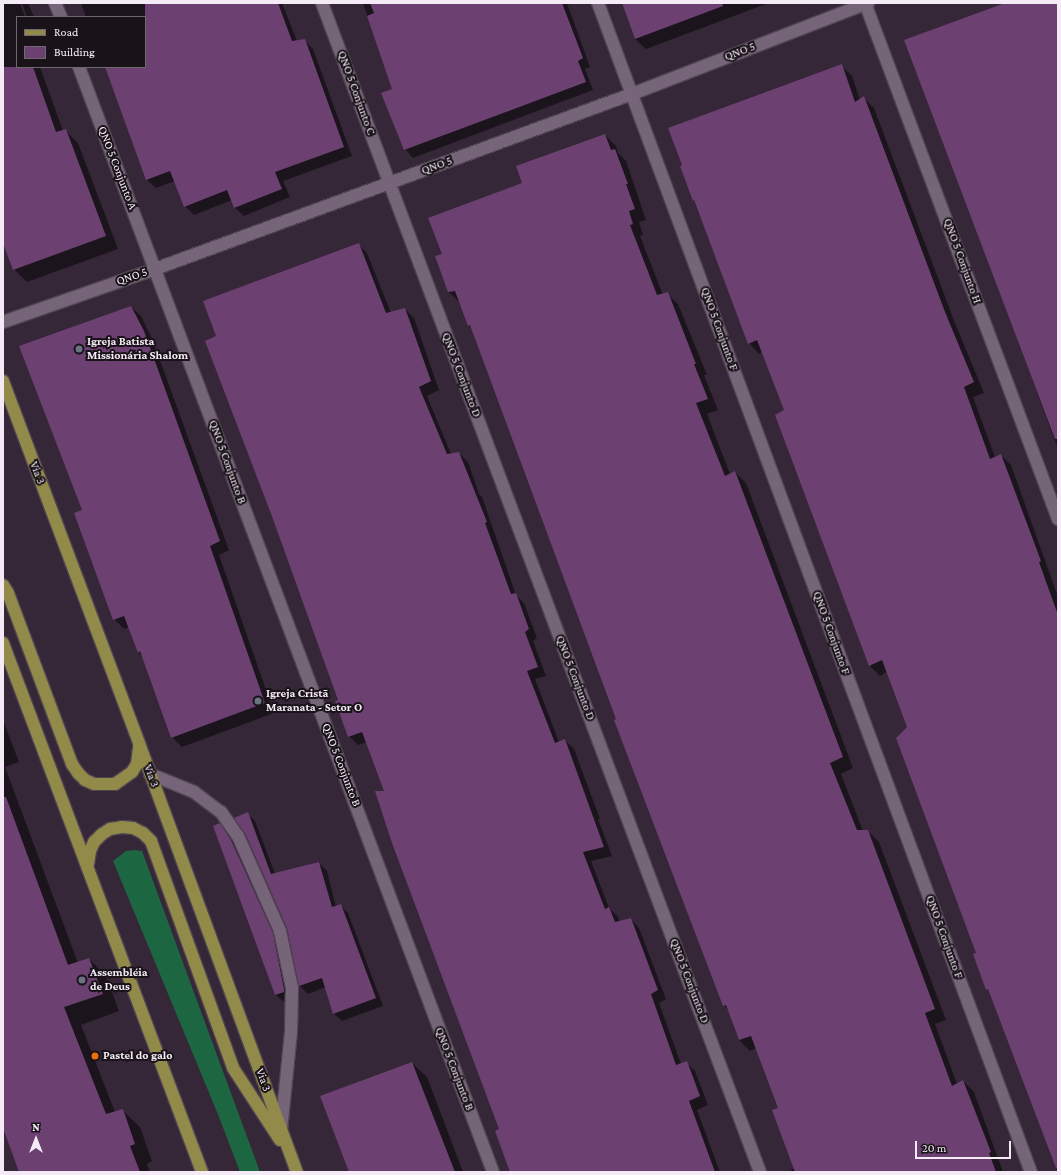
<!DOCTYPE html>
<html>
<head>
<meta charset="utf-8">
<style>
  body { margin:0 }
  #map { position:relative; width:1061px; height:1175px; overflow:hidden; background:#352737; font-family:"Crimson Pro",serif }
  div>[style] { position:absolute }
  .forest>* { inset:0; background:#1c6642 }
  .shadow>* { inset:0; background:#0007 }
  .building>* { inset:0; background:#6c4172 }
  .roads { filter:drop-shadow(1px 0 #504452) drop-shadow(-1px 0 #504452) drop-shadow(0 1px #504452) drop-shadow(0 -1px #504452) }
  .minor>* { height:12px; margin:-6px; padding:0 6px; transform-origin:6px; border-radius:6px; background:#766578 }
  .major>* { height:12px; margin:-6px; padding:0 6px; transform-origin:6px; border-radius:6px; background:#918a49 }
  .dots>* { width:11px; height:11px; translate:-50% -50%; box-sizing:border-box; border:2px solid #191219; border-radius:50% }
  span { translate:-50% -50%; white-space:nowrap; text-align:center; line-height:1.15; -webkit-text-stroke:4px #191219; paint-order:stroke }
  .street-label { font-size:12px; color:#f5ebf6 }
  .poi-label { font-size:12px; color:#f5ebf6; font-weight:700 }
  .left { translate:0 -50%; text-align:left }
  .frame { position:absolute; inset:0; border:4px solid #f5ebf6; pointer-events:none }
  .legend { position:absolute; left:16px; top:16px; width:130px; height:52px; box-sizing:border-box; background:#191219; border:1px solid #716971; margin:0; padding:5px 7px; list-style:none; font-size:12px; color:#f5ebf6 }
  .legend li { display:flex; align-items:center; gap:8px; height:20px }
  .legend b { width:20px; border:1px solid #716971 }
  .north { position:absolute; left:16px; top:1119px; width:40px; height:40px; -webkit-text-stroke:3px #191219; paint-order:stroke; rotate:0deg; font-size:11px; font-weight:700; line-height:16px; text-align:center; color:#f5ebf6 }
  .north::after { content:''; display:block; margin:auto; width:14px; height:18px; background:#f5ebf6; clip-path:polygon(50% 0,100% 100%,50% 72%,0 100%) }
  .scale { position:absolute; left:915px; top:1141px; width:96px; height:18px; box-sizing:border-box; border:2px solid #f5ebf6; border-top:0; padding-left:5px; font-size:12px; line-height:14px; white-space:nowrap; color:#f5ebf6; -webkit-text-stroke:3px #191219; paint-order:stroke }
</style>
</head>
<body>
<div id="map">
  <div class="forest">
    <div style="clip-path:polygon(134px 850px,142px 851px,260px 1172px,240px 1172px,217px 1112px,113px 861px,126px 851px)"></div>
  </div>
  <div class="shadow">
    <div style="clip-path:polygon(3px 3px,20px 3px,25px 17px,17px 17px,17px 67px,40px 67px,63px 131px,65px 130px,78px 143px,118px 249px,27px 282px,14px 269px,3px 240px)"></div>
    <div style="clip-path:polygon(22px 3px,28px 3px,34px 17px,27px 17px)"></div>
    <div style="clip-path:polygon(81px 3px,282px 3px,297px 41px,304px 40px,313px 49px,352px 156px,283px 181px,290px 197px,244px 216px,235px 208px,232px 200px,194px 215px,185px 206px,175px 181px,156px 188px,147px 180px,105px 67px,145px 67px,145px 17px,86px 17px)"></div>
    <div style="clip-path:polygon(363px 3px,567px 3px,590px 67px,585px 69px,593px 90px,413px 158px,405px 149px,393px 90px)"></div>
    <div style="clip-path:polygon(622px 3px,769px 3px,646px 49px,635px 39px)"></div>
    <div style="clip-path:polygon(1005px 3px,1058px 3px,1058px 449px,960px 184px)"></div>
    <div style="clip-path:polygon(841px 65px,852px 76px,860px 100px,864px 98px,874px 108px,955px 323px,984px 393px,973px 397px,995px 457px,1001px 455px,1011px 465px,1058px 597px,1058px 1170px,990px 992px,987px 989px,908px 727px,887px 672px,880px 676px,870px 666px,777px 415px,785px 411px,762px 352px,759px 354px,749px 343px,681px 167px)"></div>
    <div style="clip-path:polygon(605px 135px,616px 146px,618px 153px,626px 161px,646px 220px,639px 222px,643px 235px,640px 236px,663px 295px,667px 294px,678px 304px,707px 375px,704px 375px,718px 410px,707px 414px,730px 474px,735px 472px,746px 483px,853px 768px,841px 774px,863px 831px,868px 831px,879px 842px,946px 1020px,935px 1024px,957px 1084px,963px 1081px,974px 1092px,1003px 1172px,791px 1172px,791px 1170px,795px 1168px,780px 1108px,756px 1048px,750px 1051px,739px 1040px,728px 1010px,724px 1005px,472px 328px,469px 325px,460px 303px,449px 292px,437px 257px,443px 255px,523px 184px)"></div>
    <div style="clip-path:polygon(358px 244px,367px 253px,391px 313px,405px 309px,414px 318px,439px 390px,427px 396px,451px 454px,459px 453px,468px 462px,479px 494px,482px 497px,516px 595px,524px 603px,537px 638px,533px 641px,546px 676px,535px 679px,559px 742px,565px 740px,574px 749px,600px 819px,598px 819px,612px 856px,591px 861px,609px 908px,618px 917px,620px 922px,631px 919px,639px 928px,666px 999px,659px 1003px,681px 1064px,686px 1062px,695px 1071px,708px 1105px,697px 1110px,720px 1172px,514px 1172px,386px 792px,367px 742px,358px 745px,349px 736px,339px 701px,217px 337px)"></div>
    <div style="clip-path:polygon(131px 307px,141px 316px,153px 341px,229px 550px,219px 555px,274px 713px,182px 747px,172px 737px,143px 657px,138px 652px,129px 627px,124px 629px,114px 619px,83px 511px)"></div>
    <div style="clip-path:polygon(3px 720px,19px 762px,5px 767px,78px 963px,89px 959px,106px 976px,119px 1011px,81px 1025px,115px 1112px,122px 1110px,140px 1127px,152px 1161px,147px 1164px,150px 1172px,20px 1172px,3px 1125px)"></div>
    <div style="clip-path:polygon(248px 814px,255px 821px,275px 874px,319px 863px,327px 871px,336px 907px,340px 905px,348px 913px,383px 1006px,342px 1021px,334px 1014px,326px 987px,308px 994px,300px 986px,288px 928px)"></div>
    <div style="clip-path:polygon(220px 825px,239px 849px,280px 942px,292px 1000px,284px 1002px,276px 995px,214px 827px)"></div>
    <div style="clip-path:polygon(412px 1063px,427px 1077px,463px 1172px,350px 1172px)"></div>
  </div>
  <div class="building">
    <div style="clip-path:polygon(145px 3px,278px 3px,292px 41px,305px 39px,344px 147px,275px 172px,282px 189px,234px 208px,227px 190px,184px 207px,170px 171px,146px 180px,105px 67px,145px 67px)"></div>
    <div style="clip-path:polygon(370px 3px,562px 3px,583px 58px,578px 61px,586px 82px,404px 150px,381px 93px,392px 89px,367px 16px,374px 13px)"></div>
    <div style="clip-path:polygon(622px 3px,722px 3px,723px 6px,635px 39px)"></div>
    <div style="clip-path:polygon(1005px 3px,1058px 3px,1058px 439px,1055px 439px,904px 40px)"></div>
    <div style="clip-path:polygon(842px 64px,855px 102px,864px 96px,945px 312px,974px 382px,964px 387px,990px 459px,1001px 454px,1041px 561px,1039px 562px,1058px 615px,1058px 1168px,1056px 1168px,988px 989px,986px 990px,973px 954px,976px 953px,896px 738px,907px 727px,882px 660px,869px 666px,775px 415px,784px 410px,757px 340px,748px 344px,694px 200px,693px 201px,680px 166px,682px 165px,668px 128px)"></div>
    <div style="clip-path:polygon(3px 67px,33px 67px,56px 132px,66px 129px,106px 236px,13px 270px,3px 243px)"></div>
    <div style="clip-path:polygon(605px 134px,611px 150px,615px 149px,628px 184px,626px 184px,635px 209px,629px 211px,633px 224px,630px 225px,657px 295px,668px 292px,696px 364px,694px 364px,708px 399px,696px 403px,725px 476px,735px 471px,843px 757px,830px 763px,857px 830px,868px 830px,935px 1009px,925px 1013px,952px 1086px,963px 1080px,991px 1152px,989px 1153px,996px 1172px,795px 1172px,772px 1110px,778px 1108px,751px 1036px,739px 1040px,726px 1005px,723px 1006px,614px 720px,616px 719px,470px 325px,468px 326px,455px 291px,448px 292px,435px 256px,442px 254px,428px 218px,522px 183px,516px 166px)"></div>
    <div style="clip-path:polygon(359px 243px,386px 313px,405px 308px,431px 381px,419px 387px,447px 454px,459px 452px,487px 522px,485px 523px,511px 594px,516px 593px,529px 629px,525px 632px,538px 667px,527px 671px,555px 743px,565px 739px,604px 847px,583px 852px,605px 909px,609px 907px,615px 922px,631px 918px,658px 990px,651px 994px,676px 1065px,687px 1061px,700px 1096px,689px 1101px,715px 1172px,510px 1172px,495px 1131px,499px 1129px,392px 843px,375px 791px,384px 791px,362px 732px,348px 737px,335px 701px,338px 700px,273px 519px,205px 341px,216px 336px,203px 301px)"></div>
    <div style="clip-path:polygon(131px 306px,144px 331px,220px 541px,210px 546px,265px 703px,171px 738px,140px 651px,138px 653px,124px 616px,113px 620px,74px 513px,82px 510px,19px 346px)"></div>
    <div style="clip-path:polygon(3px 797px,6px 797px,68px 965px,89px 958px,103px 994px,64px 1007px,106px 1114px,123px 1109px,135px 1144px,130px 1146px,140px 1172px,19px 1172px,3px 1128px)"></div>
    <div style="clip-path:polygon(248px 812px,271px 874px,319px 862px,332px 907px,341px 904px,376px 998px,333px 1014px,322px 978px,299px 986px,287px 928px,245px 833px,234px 818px)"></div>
    <div style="clip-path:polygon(220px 823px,231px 840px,273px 933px,284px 989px,284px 992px,275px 995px,213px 826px)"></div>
    <div style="clip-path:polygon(412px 1062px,455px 1172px,349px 1172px,320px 1096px)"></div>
  </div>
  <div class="roads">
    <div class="minor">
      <div style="left:55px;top:3px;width:15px;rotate:67deg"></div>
      <div style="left:322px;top:3px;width:1248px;rotate:69.46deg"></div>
      <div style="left:598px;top:3px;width:1247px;rotate:69.68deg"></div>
      <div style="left:865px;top:3px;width:551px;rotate:69.49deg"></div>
      <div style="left:79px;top:67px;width:1180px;rotate:69.46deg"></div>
      <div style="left:3px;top:322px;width:161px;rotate:-19.2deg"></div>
      <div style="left:155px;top:269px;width:508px;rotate:-20.15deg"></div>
      <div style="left:632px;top:94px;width:253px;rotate:-21.1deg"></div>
      <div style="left:150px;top:774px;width:48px;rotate:22.2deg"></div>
      <div style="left:194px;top:792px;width:34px;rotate:37deg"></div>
      <div style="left:221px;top:812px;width:29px;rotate:55deg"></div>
      <div style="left:238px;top:836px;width:104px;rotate:66.1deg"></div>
      <div style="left:280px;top:931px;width:58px;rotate:78.1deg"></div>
      <div style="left:292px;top:988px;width:44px;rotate:91.3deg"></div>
      <div style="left:291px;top:1032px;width:99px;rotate:95.8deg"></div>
    </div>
    <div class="major">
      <div style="left:3px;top:381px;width:387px;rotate:69.4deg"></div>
      <div style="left:139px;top:743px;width:457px;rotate:69.8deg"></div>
      <div style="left:3px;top:585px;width:9px;rotate:58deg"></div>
      <div style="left:8px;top:593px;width:183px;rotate:69.5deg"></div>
      <div style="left:72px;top:764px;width:11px;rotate:56deg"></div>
      <div style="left:78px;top:773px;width:10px;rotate:45deg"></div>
      <div style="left:85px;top:780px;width:10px;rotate:24deg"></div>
      <div style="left:94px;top:784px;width:21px"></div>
      <div style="left:115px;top:784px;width:21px;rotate:-35deg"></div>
      <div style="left:132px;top:772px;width:9px;rotate:-58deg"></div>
      <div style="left:137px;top:764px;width:17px;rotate:-83deg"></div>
      <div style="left:3px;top:643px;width:565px;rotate:69.38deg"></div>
      <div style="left:88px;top:864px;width:13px;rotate:-81deg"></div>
      <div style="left:90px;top:851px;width:10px;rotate:-66deg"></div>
      <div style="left:94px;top:842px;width:11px;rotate:-45deg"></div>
      <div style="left:102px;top:834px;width:9px;rotate:-32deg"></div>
      <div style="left:110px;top:829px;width:12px;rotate:-9deg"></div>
      <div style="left:122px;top:827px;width:11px;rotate:5deg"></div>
      <div style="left:133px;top:828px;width:11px;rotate:27deg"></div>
      <div style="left:143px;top:833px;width:11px;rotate:45deg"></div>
      <div style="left:151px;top:841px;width:241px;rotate:70.1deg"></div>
      <div style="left:233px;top:1068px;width:86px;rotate:56.9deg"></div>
    </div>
  </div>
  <div class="dots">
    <div style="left:79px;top:349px;background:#6b7280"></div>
    <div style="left:258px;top:701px;background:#6b7280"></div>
    <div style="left:82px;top:980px;background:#6b7280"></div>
    <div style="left:95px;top:1056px;background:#e8710a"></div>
  </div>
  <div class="street-label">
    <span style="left:740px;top:52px;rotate:-21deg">QNO 5</span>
    <span style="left:356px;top:93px;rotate:70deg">QNO 5 Conjunto C</span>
    <span style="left:437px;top:166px;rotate:-20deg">QNO 5</span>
    <span style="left:117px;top:168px;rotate:69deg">QNO 5 Conjunto A</span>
    <span style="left:962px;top:261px;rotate:70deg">QNO 5 Conjunto H</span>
    <span style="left:132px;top:277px;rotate:-19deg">QNO 5</span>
    <span style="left:719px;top:329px;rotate:70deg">QNO 5 Conjunto F</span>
    <span style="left:461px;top:375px;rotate:69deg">QNO 5 Conjunto D</span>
    <span style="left:227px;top:462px;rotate:70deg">QNO 5 Conjunto B</span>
    <span style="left:37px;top:473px;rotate:69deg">Via 3</span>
    <span style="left:831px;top:633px;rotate:70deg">QNO 5 Conjunto F</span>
    <span style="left:575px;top:678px;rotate:69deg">QNO 5 Conjunto D</span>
    <span style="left:341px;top:765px;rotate:69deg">QNO 5 Conjunto B</span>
    <span style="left:151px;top:776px;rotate:70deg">Via 3</span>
    <span style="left:944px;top:937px;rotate:70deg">QNO 5 Conjunto F</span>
    <span style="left:689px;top:981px;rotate:69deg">QNO 5 Conjunto D</span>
    <span style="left:454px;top:1069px;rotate:69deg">QNO 5 Conjunto B</span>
    <span style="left:263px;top:1080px;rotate:70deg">Via 3</span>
  </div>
  <div class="poi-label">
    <span class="left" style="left:87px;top:349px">Igreja Batista<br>Missionária Shalom</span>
    <span class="left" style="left:266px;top:701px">Igreja Cristã<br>Maranata - Setor O</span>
    <span class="left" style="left:90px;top:980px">Assembléia<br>de Deus</span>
    <span class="left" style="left:103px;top:1056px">Pastel do galo</span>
  </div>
  <div class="frame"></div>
  <ul class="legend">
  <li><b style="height:5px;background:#918a49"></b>Road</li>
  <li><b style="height:11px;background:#6c4172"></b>Building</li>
  </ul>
  <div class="north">N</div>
  <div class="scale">20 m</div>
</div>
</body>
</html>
